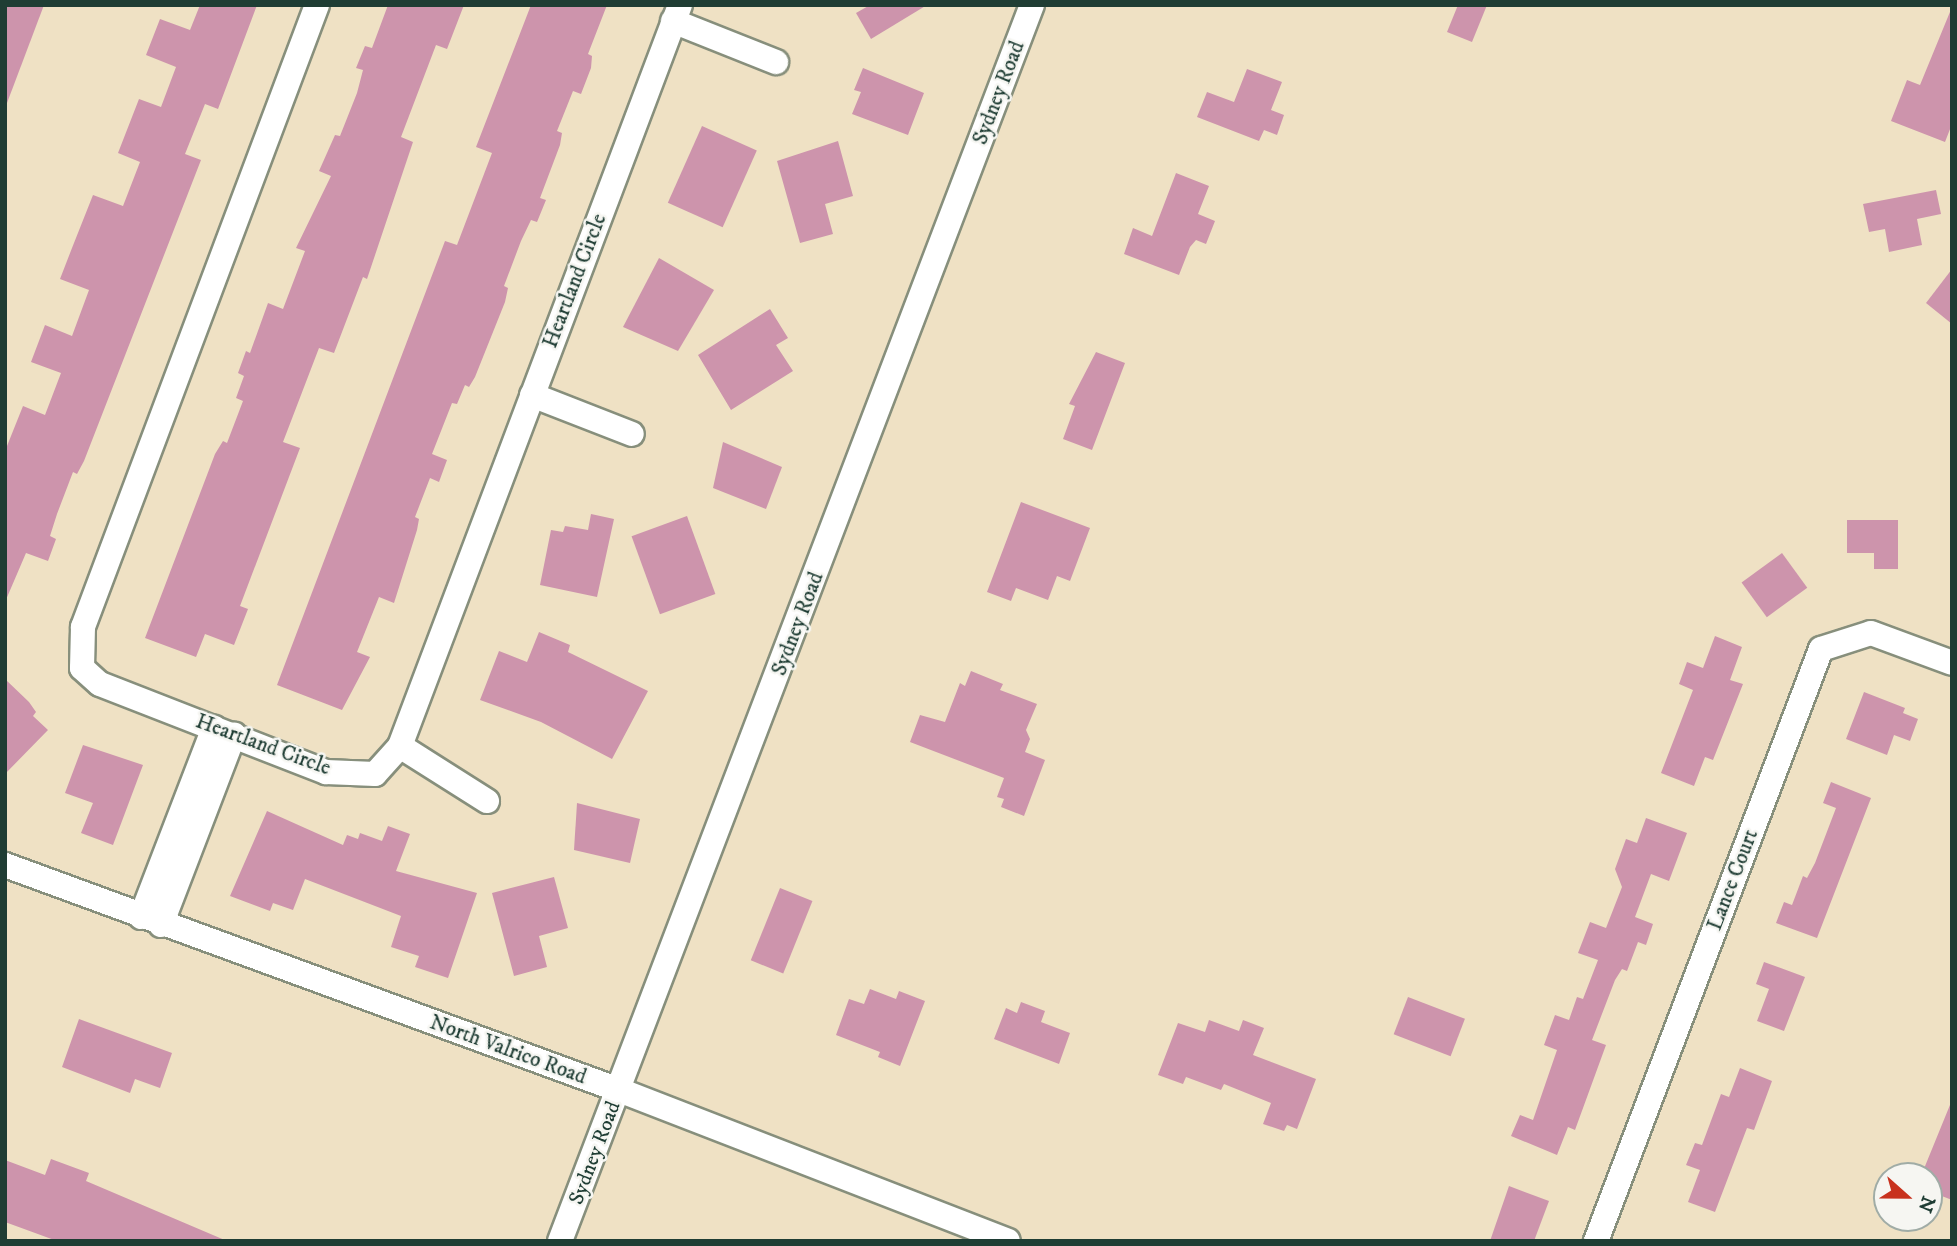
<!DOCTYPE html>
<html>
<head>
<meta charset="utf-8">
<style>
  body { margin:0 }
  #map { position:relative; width:1957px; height:1246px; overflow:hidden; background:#efe1c4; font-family:"IM FELL DW Pica",serif }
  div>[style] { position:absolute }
  .building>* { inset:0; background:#cd94ac; transform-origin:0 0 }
  .roads { filter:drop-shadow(2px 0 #878f7c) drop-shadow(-2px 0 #878f7c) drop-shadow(0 2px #878f7c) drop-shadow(0 -2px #878f7c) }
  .minor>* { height:24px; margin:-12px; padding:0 12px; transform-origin:12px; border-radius:12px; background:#fff }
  span { translate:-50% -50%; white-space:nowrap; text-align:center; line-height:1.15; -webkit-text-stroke:5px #f6f6f2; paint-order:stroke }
  .street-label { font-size:21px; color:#1f3d34 }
  .frame { position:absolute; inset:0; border:7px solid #1f3d34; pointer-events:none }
  .north { position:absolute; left:1873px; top:1162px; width:70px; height:70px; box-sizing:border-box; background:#f6f6f2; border:2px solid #a0aca6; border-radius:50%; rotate:111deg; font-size:19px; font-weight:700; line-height:28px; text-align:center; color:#1f3d34 }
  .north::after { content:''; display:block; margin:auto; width:24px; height:32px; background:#c8321e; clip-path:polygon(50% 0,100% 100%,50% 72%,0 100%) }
</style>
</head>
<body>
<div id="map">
  <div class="building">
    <div style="clip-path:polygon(5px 5px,44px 5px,7px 103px,5px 102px)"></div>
    <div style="clip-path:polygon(200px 5px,257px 5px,218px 109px,205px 104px,185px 154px,201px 160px,84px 461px,77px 474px,73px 472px,57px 514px,50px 536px,56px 539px,48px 561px,26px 553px,5px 602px,5px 451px,23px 406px,45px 415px,61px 373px,31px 362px,45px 325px,72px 336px,89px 290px,60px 279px,72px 248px,93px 195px,123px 206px,140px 162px,118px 153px,139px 99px,161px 107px,176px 67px,146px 55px,160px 19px,190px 30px)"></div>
    <div style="clip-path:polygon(388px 5px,464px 5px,447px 49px,436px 45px,401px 137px,413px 142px,367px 279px,363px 277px,334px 353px,319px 348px,283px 442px,300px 448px,240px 606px,248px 609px,234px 645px,205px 634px,196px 657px,145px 638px,215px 454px,223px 441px,227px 443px,243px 401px,236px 398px,244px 376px,238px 373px,246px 351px,250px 353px,268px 303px,283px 309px,305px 251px,296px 248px,331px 176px,319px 171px,335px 135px,340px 136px,357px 93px,363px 70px,356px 68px,365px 46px,372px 48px)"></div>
    <div style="clip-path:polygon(531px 5px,607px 5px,588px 54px,592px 56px,591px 68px,581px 94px,573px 91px,557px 131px,562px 133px,560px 145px,540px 198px,546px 200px,537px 222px,531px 220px,521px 241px,504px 286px,508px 288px,505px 302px,475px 377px,469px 387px,465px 385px,457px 404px,452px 403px,432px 454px,447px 460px,439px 482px,430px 478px,415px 517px,419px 519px,417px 530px,394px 603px,379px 597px,357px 652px,370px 657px,342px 710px,277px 685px,445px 241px,457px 245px,492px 153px,476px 147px)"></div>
    <div style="clip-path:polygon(870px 5px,927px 5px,871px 39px,856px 13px)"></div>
    <div style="clip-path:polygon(1458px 5px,1487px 5px,1472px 42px,1447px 32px)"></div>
    <div style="clip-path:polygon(1952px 7px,1952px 124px,1945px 142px,1891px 121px,1907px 80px,1920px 85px)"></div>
    <div style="clip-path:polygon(863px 68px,924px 93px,908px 135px,852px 114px,861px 92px,854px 90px)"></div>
    <div style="clip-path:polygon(1247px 69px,1282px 82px,1271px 110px,1284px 115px,1277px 135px,1264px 130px,1259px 141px,1197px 117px,1207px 92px,1234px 102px)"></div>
    <div style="left:702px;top:126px;width:60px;height:84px;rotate:24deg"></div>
    <div style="clip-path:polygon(838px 141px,853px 196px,825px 204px,833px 234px,800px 243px,777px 161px)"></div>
    <div style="clip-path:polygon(1176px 173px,1209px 186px,1198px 214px,1215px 221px,1206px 244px,1196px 240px,1190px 247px,1179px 275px,1124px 254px,1133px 228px,1152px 236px)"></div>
    <div style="clip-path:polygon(1936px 190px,1941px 214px,1917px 219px,1922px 245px,1889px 252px,1885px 229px,1869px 232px,1863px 204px)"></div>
    <div style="clip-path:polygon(659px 258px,714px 290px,678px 351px,623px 327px)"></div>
    <div style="clip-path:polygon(1952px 269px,1952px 324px,1926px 303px)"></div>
    <div style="clip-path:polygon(770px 309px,788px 338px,776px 345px,793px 371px,731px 410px,698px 355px)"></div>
    <div style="clip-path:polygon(1096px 352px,1125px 363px,1092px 450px,1063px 439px,1075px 406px,1069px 404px)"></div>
    <div style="clip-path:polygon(723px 442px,782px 467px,766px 509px,713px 488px)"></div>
    <div style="clip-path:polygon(1021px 502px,1090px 528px,1070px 581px,1057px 576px,1048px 600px,1016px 588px,1011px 601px,987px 592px)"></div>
    <div style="clip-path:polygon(591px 514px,614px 519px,597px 597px,540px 585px,551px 530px,563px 532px,565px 526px,588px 530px)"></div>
    <div style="left:687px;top:516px;width:83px;height:59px;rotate:70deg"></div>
    <div style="clip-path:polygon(1847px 520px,1898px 520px,1898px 569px,1874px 569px,1874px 553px,1847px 553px)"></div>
    <div style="left:1782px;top:553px;width:43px;height:50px;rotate:54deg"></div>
    <div style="clip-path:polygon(539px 632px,570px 645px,568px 652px,648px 691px,612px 759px,541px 722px,480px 700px,499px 651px,527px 662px)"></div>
    <div style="clip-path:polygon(1715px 636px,1742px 647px,1730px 680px,1743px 684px,1713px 760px,1705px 757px,1694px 786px,1661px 773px,1693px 690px,1679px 684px,1687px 662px,1703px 668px)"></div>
    <div style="clip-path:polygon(971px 671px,1003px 684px,1000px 690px,1037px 704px,1026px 730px,1030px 739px,1025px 752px,1045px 760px,1024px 816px,1001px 807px,1004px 799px,997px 797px,1004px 778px,910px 742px,920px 715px,945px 722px,960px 683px,965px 686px)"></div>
    <div style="clip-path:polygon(5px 679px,29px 702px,36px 712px,33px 716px,48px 730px,5px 774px)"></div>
    <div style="clip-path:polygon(1864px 692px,1905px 708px,1903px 713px,1918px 719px,1910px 741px,1894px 735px,1887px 755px,1846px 739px)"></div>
    <div style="clip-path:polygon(83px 745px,143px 765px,113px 845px,81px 833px,93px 803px,65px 793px)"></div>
    <div style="clip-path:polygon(1831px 782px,1871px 798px,1817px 938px,1776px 923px,1784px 902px,1792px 905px,1803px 876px,1807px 878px,1815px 863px,1836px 808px,1823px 803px)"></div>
    <div style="clip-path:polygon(577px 803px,640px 819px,630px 863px,574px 850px)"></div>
    <div style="clip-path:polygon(267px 811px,343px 845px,347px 835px,358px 839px,360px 833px,382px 841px,388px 826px,410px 834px,396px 871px,477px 893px,448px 978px,415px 967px,419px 956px,391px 947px,401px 916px,305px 879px,293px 910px,273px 903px,270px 911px,230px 896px)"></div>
    <div style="clip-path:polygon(1646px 818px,1687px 833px,1669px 881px,1651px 874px,1635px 917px,1653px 924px,1646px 945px,1638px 942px,1627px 971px,1622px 969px,1615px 980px,1592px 1040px,1606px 1045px,1575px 1130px,1568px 1127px,1557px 1155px,1511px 1136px,1520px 1115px,1533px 1120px,1557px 1050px,1544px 1045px,1555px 1015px,1569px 1020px,1577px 997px,1583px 999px,1598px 960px,1578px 953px,1590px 922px,1606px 928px,1622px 887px,1615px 869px,1626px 839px,1637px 843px)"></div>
    <div style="clip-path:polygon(554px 877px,568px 928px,539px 936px,547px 967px,514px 976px,492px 893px)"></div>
    <div style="left:780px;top:888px;width:35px;height:78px;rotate:22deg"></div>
    <div style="clip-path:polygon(1764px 962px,1805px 977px,1784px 1031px,1757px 1021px,1769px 989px,1756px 984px)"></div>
    <div style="clip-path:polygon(870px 989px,896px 999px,899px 991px,925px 1001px,900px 1066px,878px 1057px,880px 1052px,836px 1035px,849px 999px,864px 1004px)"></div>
    <div style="left:1408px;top:997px;width:61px;height:40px;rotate:21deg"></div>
    <div style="clip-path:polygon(1021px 1002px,1045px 1011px,1041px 1022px,1070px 1033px,1059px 1064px,994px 1039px,1006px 1008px,1017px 1013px)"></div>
    <div style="clip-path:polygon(79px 1019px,172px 1053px,160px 1088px,135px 1079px,130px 1093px,62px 1067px)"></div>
    <div style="clip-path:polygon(1209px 1020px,1239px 1031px,1243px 1020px,1264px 1028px,1253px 1055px,1316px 1079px,1297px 1129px,1287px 1125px,1284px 1131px,1263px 1124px,1271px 1103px,1224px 1084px,1221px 1090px,1186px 1077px,1183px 1084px,1158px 1075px,1178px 1023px,1205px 1032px)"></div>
    <div style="clip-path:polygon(1740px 1068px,1772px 1081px,1754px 1130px,1747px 1128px,1715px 1212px,1688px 1202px,1700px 1170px,1686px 1165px,1695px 1143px,1702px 1145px,1721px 1094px,1729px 1097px)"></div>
    <div style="clip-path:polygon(1952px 1100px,1952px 1200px,1929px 1191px,1929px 1176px,1921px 1176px)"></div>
    <div style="clip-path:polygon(51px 1159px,89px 1173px,86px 1181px,227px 1241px,57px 1241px,5px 1222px,5px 1160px,45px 1175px)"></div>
    <div style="clip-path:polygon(1509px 1186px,1549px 1201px,1534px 1241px,1490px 1241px)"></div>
  </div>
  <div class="roads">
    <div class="minor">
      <div style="left:317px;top:5px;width:665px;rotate:110.62deg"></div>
      <div style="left:83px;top:627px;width:41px;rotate:91.4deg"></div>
      <div style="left:82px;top:668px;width:24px;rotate:42deg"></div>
      <div style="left:100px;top:684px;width:243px;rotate:21.3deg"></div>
      <div style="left:326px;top:772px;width:49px;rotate:2.3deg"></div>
      <div style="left:375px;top:774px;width:38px;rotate:-48deg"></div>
      <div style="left:400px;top:746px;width:792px;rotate:-69.3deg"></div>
      <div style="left:673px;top:21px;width:111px;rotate:21.7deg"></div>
      <div style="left:532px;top:395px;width:107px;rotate:21.3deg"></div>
      <div style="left:400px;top:746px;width:103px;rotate:32.3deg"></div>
      <div style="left:5px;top:865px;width:654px;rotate:20.13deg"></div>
      <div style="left:619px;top:1090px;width:417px;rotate:21.2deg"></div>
      <div style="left:141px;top:917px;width:203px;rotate:-68.9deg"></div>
      <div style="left:161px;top:925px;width:204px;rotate:-69deg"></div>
      <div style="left:560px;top:1241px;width:1323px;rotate:-69.1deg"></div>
      <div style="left:1596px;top:1241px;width:633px;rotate:-69.19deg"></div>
      <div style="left:1821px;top:649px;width:52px;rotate:-17.7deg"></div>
      <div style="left:1871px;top:633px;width:86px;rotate:20.3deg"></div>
    </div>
  </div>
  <div class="street-label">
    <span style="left:999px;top:93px;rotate:-69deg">Sydney Road</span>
    <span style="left:575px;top:281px;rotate:-69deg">Heartland Circle</span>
    <span style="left:798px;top:624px;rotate:-69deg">Sydney Road</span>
    <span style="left:263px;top:745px;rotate:20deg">Heartland Circle</span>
    <span style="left:1733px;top:880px;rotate:-69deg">Lance Court</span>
    <span style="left:508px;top:1050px;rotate:20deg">North Valrico Road</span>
    <span style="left:595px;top:1153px;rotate:-69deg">Sydney Road</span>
  </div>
  <div class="frame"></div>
  <div class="north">N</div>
</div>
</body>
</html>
